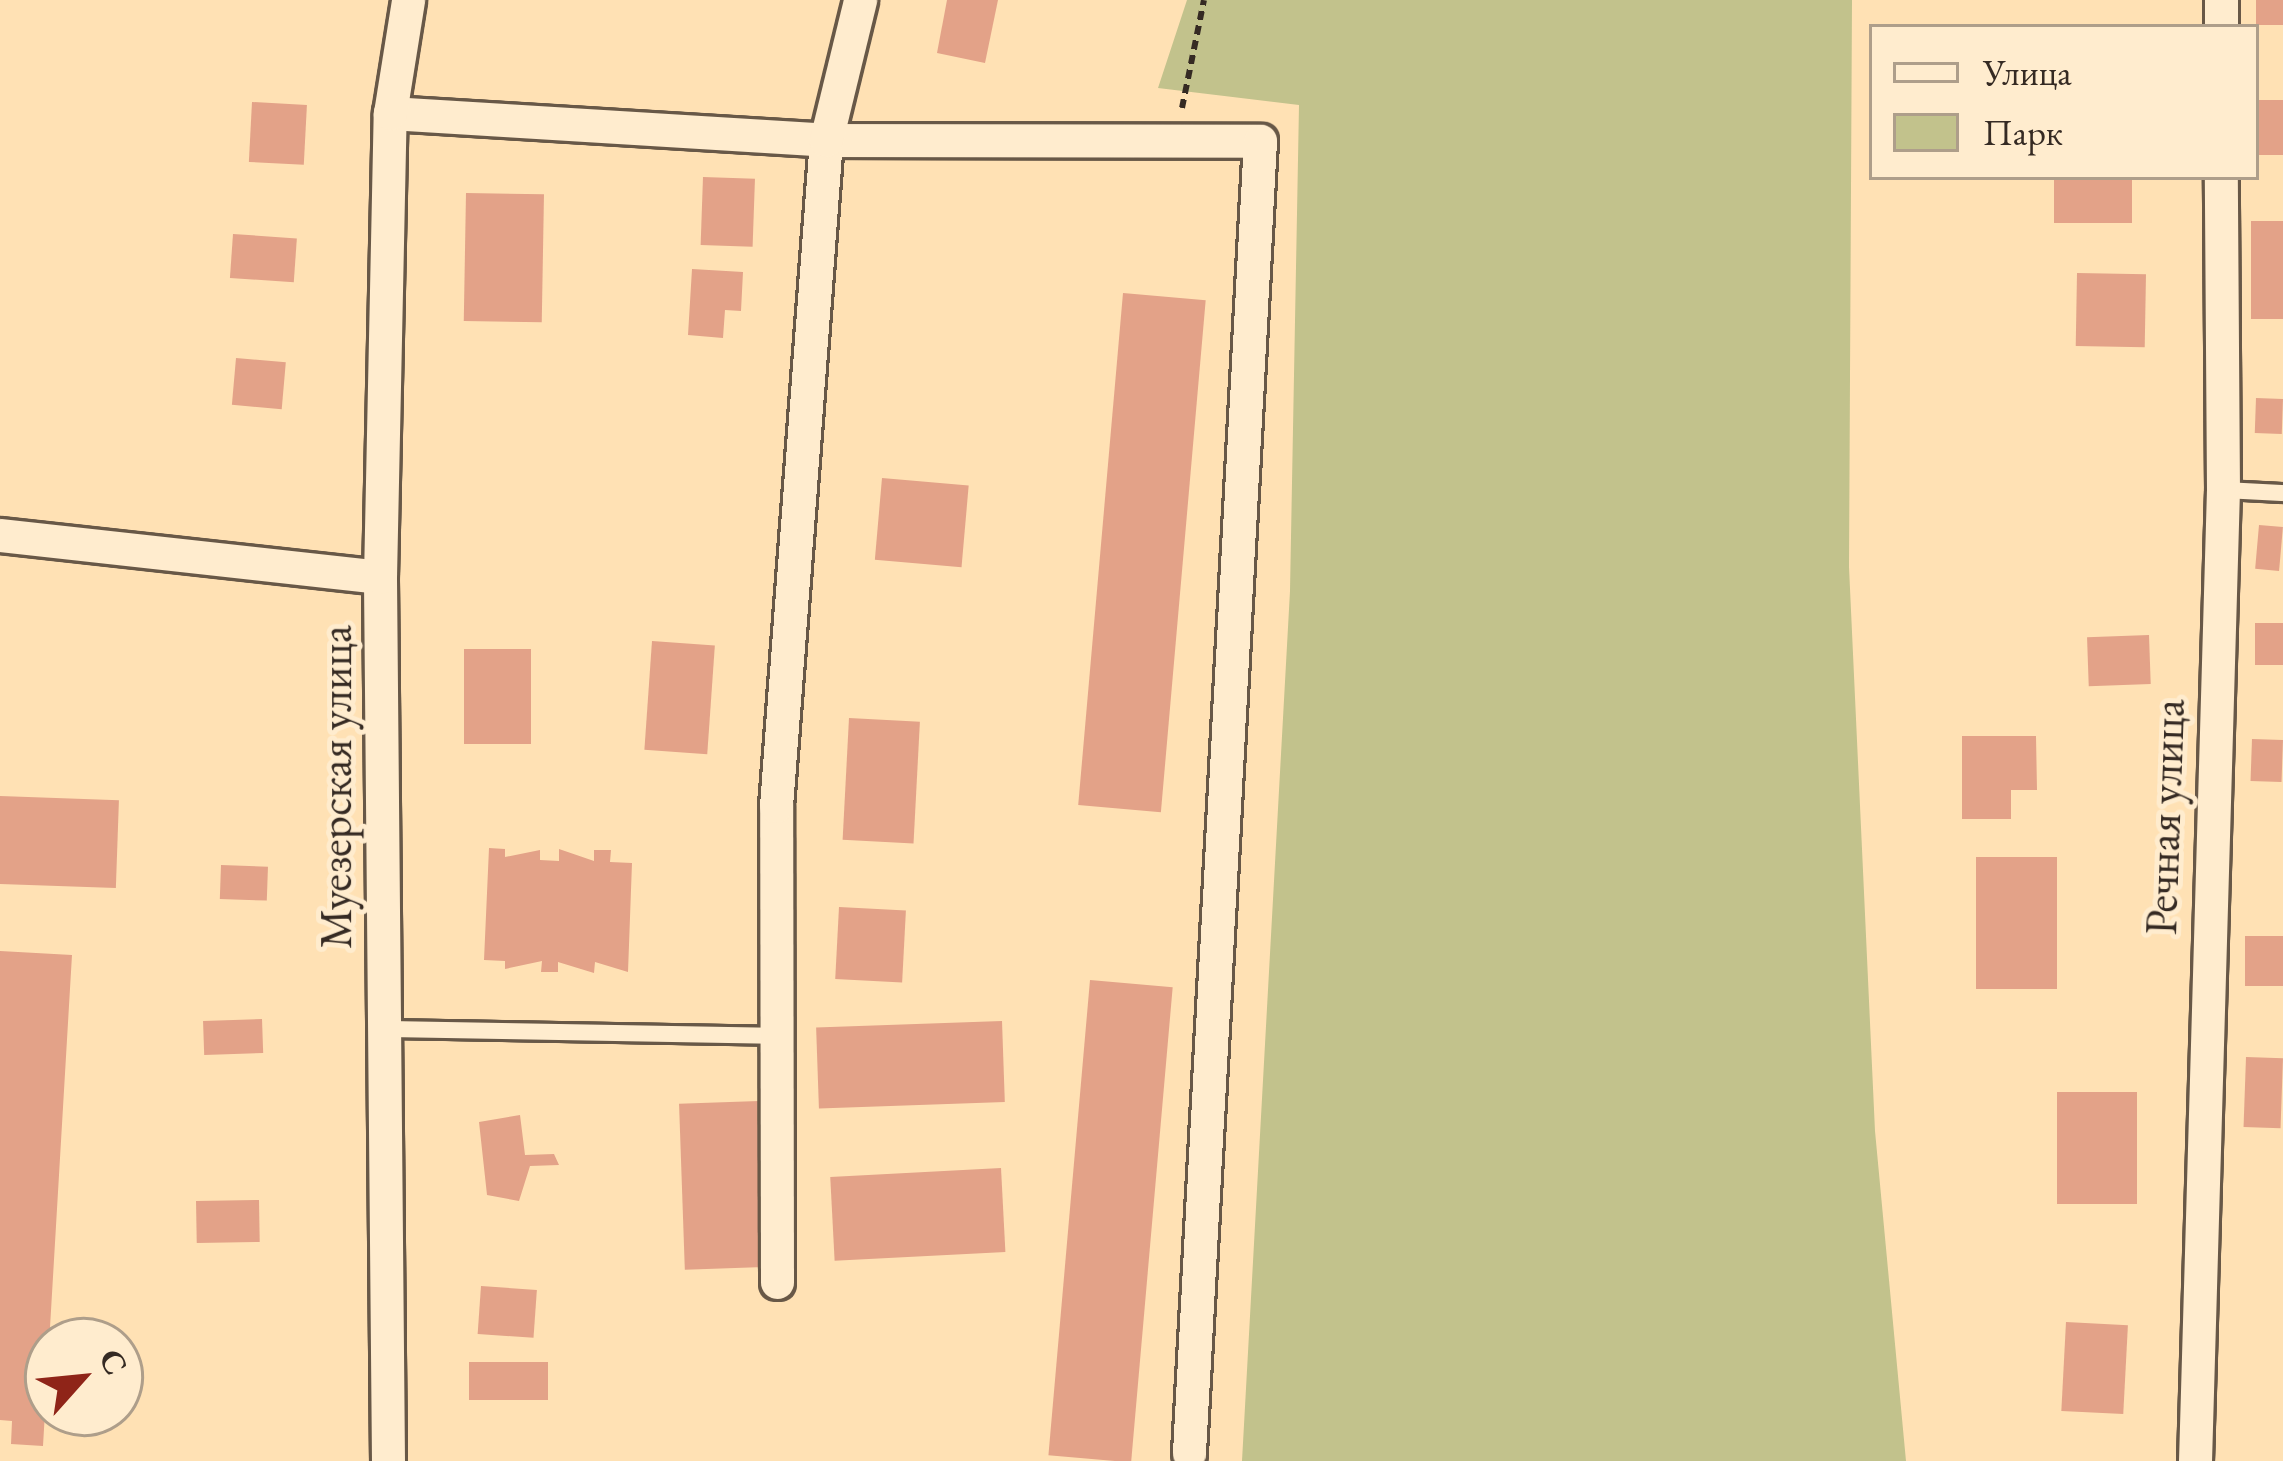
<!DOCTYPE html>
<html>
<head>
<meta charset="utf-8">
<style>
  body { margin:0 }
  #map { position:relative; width:2283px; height:1461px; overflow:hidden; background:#ffe1b4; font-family:"EB Garamond",serif }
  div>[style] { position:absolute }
  .green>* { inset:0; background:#c2c28c }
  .building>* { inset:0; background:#e3a288; transform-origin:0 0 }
  .path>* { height:6px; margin-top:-3px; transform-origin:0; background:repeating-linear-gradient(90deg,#352a23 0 9px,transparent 0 15px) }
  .roads { filter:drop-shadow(3px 0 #685847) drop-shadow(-3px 0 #685847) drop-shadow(0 3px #685847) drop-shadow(0 -3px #685847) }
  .service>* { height:16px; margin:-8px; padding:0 8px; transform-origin:8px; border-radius:8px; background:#ffecce }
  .minor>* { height:33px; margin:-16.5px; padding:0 16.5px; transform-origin:16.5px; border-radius:16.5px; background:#ffecce }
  span { translate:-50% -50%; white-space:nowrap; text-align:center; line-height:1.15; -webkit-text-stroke:10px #ffecce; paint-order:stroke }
  .street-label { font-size:45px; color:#352a23 }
  .legend { position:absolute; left:1869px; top:24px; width:390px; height:156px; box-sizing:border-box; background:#ffecce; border:3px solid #ae9e8a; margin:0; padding:15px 21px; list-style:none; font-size:36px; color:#352a23 }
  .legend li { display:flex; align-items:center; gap:24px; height:60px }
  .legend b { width:60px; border:3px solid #ae9e8a }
  .north { position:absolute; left:24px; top:1317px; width:120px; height:120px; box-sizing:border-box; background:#ffecce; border:3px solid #ae9e8a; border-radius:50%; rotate:63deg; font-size:33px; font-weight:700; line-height:48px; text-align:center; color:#352a23 }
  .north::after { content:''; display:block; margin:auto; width:42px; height:54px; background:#8f2418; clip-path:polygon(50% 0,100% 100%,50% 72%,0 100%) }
</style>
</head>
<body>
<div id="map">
  <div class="green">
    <div style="clip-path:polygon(1187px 0,1852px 0,1849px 567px,1875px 1131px,1906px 1461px,1242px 1461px,1290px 591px,1299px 105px,1158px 88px)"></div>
  </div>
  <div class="building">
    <div style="clip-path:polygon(947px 0,998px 0,985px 63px,937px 53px)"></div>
    <div style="left:2256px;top:0;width:27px;height:25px"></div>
    <div style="left:2256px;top:100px;width:27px;height:55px"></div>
    <div style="left:252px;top:102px;width:55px;height:60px;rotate:3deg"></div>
    <div style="left:703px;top:177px;width:52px;height:68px;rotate:2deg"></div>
    <div style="left:2054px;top:177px;width:78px;height:46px"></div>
    <div style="left:466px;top:193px;width:78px;height:128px;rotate:1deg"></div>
    <div style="left:2251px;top:221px;width:32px;height:98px"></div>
    <div style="left:233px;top:234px;width:64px;height:44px;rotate:4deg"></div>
    <div style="clip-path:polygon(692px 269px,743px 272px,741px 311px,725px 310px,723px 338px,688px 335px)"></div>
    <div style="left:2077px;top:273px;width:69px;height:73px;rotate:1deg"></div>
    <div style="left:1123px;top:293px;width:83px;height:514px;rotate:5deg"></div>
    <div style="left:236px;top:358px;width:50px;height:47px;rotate:5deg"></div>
    <div style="left:2256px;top:398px;width:27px;height:35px;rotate:2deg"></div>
    <div style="left:882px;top:478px;width:87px;height:82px;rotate:5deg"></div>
    <div style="left:2259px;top:525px;width:24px;height:44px;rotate:5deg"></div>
    <div style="left:2255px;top:623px;width:28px;height:42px"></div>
    <div style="left:2149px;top:635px;width:49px;height:62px;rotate:88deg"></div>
    <div style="left:652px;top:641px;width:63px;height:109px;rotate:4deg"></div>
    <div style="left:464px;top:649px;width:67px;height:95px"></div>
    <div style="left:849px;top:718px;width:71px;height:122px;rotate:3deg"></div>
    <div style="clip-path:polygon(1962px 736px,2036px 736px,2037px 790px,2011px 790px,2011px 819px,1962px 819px)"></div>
    <div style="left:2252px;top:739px;width:31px;height:42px;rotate:2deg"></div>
    <div style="left:0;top:796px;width:119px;height:88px;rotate:2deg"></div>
    <div style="clip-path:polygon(489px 848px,505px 849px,505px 857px,540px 850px,540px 860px,559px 861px,559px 849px,594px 861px,594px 850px,611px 850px,610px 862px,632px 863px,628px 972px,595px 962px,594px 973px,558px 962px,558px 972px,541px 972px,542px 961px,505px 969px,505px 961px,484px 960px)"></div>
    <div style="left:1976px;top:857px;width:81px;height:132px"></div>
    <div style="left:221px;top:865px;width:47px;height:34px;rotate:2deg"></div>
    <div style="left:839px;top:907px;width:67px;height:72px;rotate:3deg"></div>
    <div style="left:2245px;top:936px;width:38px;height:50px"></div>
    <div style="clip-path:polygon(0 951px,72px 955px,43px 1446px,11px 1444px,12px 1421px,0 1420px)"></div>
    <div style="left:1090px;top:980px;width:83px;height:477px;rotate:5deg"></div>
    <div style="left:262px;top:1019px;width:34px;height:59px;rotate:88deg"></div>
    <div style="left:1002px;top:1021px;width:81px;height:186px;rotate:88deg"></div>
    <div style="left:2246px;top:1057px;width:37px;height:70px;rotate:2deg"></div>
    <div style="left:2137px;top:1092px;width:112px;height:80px;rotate:90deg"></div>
    <div style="left:759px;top:1101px;width:166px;height:80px;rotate:88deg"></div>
    <div style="clip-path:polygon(520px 1115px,525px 1155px,554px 1154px,559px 1165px,530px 1166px,519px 1201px,487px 1195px,479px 1122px)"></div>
    <div style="left:1001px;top:1168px;width:84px;height:171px;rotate:87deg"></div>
    <div style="left:259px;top:1200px;width:42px;height:63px;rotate:89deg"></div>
    <div style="left:481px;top:1286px;width:56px;height:48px;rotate:4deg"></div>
    <div style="left:2066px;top:1322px;width:62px;height:89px;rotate:3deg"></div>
    <div style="left:469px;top:1362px;width:79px;height:38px"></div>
  </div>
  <div class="path">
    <div style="left:1182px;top:108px;width:110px;rotate:-78.5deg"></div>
  </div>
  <div class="roads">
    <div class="service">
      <div style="left:2223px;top:490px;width:60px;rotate:2.9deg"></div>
      <div style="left:383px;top:1029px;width:394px;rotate:1deg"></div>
    </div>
    <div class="minor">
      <div style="left:2221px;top:0;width:27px;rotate:90deg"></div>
      <div style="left:390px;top:113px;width:437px;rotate:3.5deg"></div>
      <div style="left:826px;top:140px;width:434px;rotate:0.1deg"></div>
      <div style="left:1260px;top:141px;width:1314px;rotate:93.1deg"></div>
      <div style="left:0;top:535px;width:382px;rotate:6.3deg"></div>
      <div style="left:777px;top:1282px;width:476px;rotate:-90.1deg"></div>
      <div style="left:776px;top:806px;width:668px;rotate:-85.71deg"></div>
      <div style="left:826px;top:140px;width:144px;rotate:-76.3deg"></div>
      <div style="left:388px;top:1461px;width:884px;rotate:-90.52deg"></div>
      <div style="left:380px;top:577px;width:464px;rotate:-88.8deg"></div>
      <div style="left:390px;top:113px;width:114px;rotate:-80.9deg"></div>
      <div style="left:2195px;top:1461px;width:971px;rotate:-88.35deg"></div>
      <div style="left:2223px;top:490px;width:313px;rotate:-90.4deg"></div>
    </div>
  </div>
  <div class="street-label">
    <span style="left:336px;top:787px;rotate:-90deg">Муезерская улица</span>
    <span style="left:2165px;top:817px;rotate:-88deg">Речная улица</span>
  </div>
  <ul class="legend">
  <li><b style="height:15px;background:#ffecce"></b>Улица</li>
  <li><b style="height:33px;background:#c2c28c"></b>Парк</li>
  </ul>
  <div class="north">С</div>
</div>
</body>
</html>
